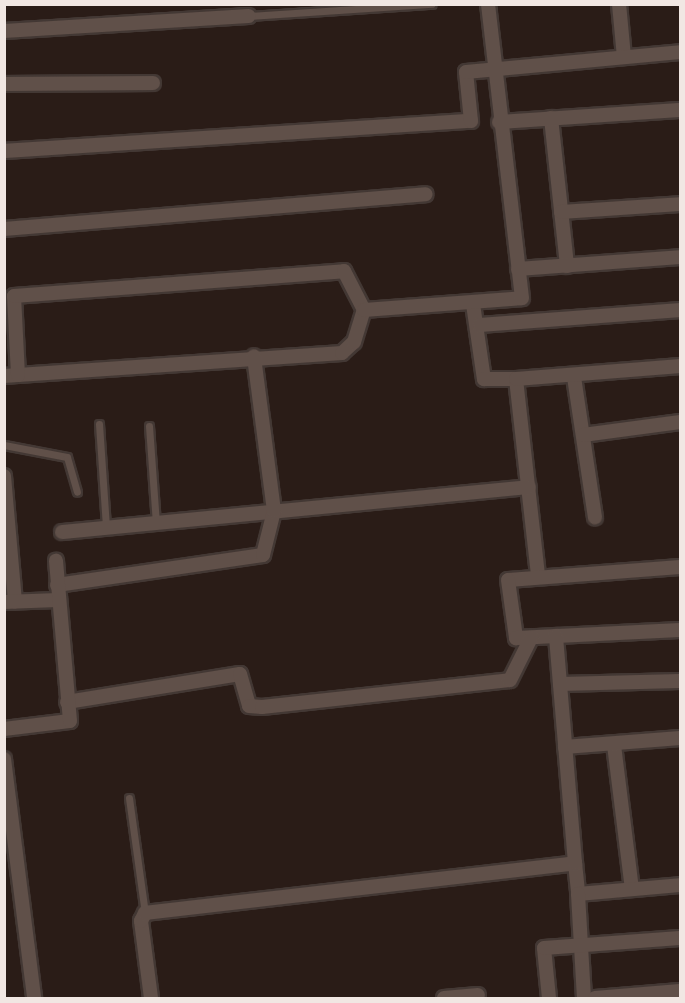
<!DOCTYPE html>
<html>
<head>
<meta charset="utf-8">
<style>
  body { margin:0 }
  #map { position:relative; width:685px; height:1003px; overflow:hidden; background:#2a1c17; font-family:"DM Sans",sans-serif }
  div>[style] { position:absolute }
  .roads { filter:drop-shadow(2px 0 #433834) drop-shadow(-2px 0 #433834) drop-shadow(0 2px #433834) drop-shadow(0 -2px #433834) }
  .service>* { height:7px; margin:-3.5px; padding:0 3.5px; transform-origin:3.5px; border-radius:3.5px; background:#605049 }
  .minor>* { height:14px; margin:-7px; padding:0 7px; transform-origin:7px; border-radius:7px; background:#605049 }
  span { translate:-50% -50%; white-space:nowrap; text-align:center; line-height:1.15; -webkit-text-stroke:6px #2a1c17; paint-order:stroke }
  .frame { position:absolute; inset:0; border:6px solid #f1e7e3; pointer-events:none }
</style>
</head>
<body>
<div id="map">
  <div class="roads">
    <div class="service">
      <div style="left:249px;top:16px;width:183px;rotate:-3.8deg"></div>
      <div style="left:99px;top:424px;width:104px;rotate:86.1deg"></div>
      <div style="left:149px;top:426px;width:97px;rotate:85.9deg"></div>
      <div style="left:4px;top:445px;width:64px;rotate:10.8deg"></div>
      <div style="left:67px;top:457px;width:36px;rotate:74deg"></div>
      <div style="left:129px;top:798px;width:116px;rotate:82.1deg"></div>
    </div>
    <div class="minor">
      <div style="left:619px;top:4px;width:53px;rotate:84.6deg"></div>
      <div style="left:4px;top:31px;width:245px;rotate:-3.5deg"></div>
      <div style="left:4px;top:84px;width:149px;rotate:-0.4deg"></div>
      <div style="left:551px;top:118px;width:149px;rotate:83.8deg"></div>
      <div style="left:499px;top:122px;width:181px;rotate:-3.8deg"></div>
      <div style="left:4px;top:151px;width:468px;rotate:-3.7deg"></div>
      <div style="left:471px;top:121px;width:49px;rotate:-95.8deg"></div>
      <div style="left:466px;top:72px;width:215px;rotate:-5.3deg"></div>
      <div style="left:561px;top:212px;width:119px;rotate:-3.8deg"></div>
      <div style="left:4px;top:229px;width:423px;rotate:-4.7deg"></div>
      <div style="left:518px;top:269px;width:162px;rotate:-4.2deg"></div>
      <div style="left:473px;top:304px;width:76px;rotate:81.7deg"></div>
      <div style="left:484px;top:379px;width:32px"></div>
      <div style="left:516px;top:379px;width:197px;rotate:83.6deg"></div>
      <div style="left:480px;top:325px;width:201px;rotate:-4.3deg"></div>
      <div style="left:18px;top:375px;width:325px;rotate:-3.9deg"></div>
      <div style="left:342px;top:353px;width:16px;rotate:-43deg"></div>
      <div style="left:354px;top:342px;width:34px;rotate:-73deg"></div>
      <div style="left:4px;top:376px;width:14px;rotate:-4deg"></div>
      <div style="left:18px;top:375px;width:79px;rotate:-92.9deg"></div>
      <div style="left:14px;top:296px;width:331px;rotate:-4.3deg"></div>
      <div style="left:344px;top:271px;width:44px;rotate:62.9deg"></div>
      <div style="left:364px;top:310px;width:158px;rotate:-4.3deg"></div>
      <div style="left:522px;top:298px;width:296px;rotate:-96.6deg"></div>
      <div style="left:574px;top:377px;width:142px;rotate:81.5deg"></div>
      <div style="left:516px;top:379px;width:165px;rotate:-4.5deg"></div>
      <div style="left:583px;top:435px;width:98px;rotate:-7.6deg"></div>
      <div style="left:4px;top:476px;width:126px;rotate:85deg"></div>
      <div style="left:62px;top:532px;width:469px;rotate:-5.5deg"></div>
      <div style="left:680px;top:567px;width:172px;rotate:175.7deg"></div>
      <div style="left:508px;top:580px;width:59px;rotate:82.1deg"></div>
      <div style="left:516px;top:638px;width:164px;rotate:-2.8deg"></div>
      <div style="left:57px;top:585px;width:208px;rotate:-8.3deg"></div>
      <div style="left:263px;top:555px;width:45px;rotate:-76deg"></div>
      <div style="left:274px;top:511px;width:156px;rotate:-97.4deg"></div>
      <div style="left:4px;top:602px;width:54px;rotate:-2.1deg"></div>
      <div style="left:560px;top:684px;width:120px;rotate:-1.4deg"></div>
      <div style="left:67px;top:702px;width:175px;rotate:-9.2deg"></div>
      <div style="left:240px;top:674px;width:33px;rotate:74deg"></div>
      <div style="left:249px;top:706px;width:13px;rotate:4deg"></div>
      <div style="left:262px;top:707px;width:249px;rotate:-6.2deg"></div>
      <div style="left:510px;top:680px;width:47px;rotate:-63.4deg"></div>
      <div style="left:4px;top:729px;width:66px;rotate:-6.9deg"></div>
      <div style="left:70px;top:721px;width:161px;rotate:-95deg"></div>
      <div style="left:614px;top:745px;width:145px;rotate:82.9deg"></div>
      <div style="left:565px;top:747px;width:115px;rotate:-4.5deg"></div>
      <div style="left:4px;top:759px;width:241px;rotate:82.8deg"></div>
      <div style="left:575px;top:863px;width:31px;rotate:84deg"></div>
      <div style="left:578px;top:894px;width:102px;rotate:-5deg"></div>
      <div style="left:578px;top:894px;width:104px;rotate:86.7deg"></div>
      <div style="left:151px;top:998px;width:78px;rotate:-97.4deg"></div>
      <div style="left:141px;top:921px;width:9px;rotate:-63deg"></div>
      <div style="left:145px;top:913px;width:433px;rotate:-6.6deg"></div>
      <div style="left:575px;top:863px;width:228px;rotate:-94.8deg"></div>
      <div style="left:444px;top:998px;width:34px;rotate:-5deg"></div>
      <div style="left:549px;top:998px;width:50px;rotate:-95.7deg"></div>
      <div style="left:544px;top:948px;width:136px;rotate:-4.2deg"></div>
      <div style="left:595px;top:998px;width:85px;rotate:-4.7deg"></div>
    </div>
  </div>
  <div class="frame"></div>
</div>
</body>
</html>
